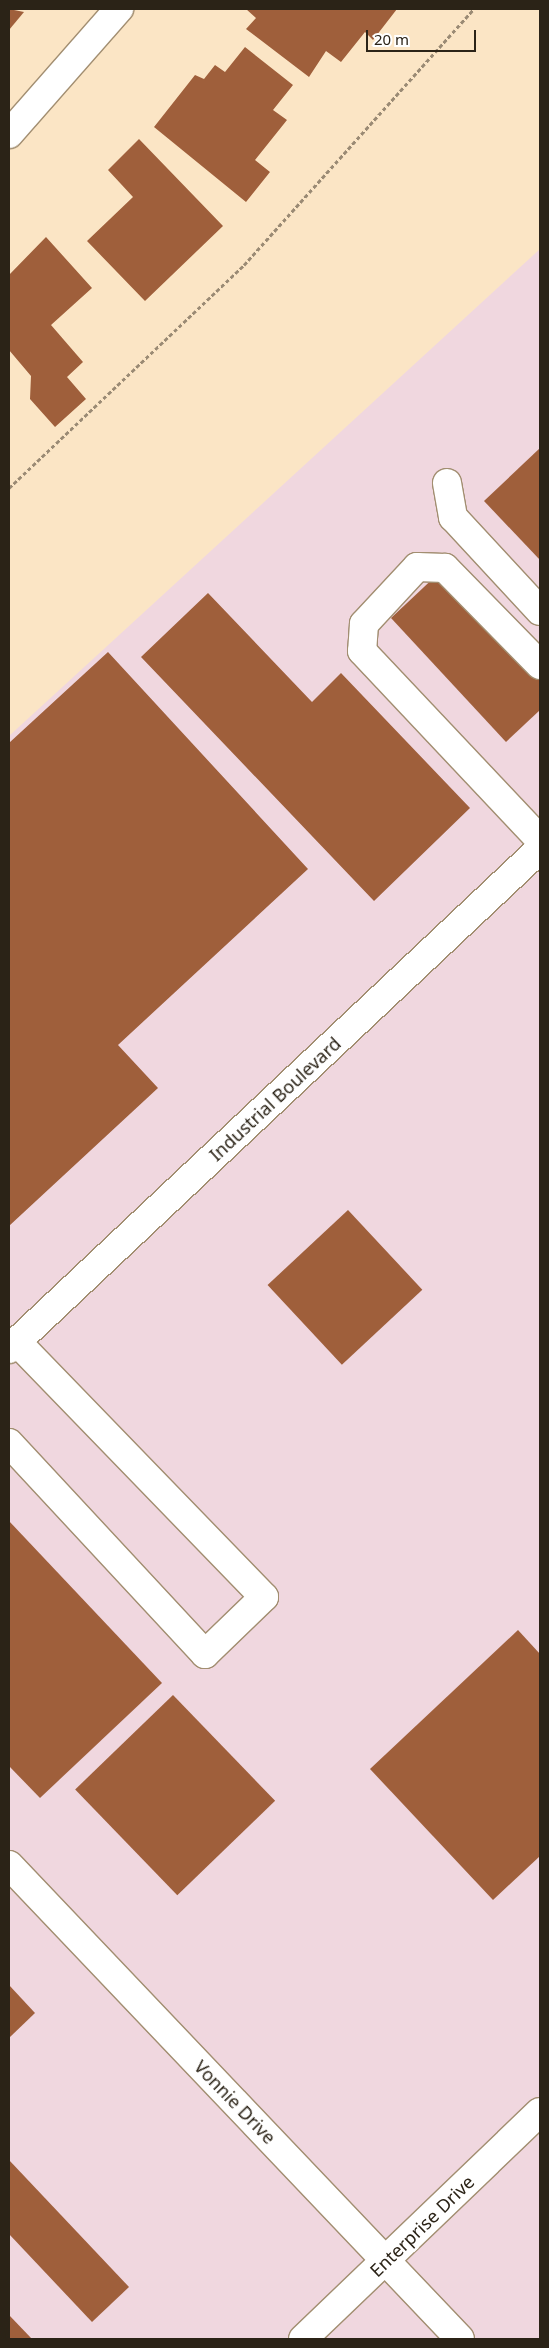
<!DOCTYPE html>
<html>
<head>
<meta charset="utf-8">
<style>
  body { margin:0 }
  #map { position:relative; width:549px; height:2348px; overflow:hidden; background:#fbe5c5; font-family:"Noto Sans",sans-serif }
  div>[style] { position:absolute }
  .industrial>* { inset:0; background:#f0d7df }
  .building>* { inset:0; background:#9f5f3b; transform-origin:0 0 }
  .path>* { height:3px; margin-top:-1.5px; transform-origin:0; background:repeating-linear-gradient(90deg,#9a8a74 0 4px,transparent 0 6.5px) }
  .roads { filter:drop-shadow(1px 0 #a28e71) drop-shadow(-1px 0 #a28e71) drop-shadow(0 1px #a28e71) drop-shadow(0 -1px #a28e71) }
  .minor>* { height:28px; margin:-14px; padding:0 14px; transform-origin:14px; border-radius:14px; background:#fff }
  span { translate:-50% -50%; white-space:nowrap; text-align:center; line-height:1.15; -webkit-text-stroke:5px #fff; paint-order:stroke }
  .street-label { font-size:18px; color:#2b2317 }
  .frame { position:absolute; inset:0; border:10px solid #2b2317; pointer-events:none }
  .scale { position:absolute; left:366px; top:30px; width:110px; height:22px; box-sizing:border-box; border:2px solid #2b2317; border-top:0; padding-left:6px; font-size:15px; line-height:18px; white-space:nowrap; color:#2b2317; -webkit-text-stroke:4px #fff; paint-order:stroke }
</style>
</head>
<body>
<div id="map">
  <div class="industrial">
    <div style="clip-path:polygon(540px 249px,540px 2339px,9px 2339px,9px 736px)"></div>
  </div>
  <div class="building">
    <div style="clip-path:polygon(9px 9px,24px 12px,9px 30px)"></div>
    <div style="clip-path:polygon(246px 9px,397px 9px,373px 40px,365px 32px,341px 62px,326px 51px,309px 77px,246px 29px,256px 18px)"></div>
    <div style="clip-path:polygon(245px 47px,293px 85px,273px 110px,287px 120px,255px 160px,270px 172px,246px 202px,154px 127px,195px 75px,204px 79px,215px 65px,225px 72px)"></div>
    <div style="clip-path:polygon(139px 139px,223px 226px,145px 301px,87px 241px,133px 197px,108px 170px)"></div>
    <div style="clip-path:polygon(46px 237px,92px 288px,51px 325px,83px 362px,67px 377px,86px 399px,55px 427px,30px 399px,31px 376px,9px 350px,9px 275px)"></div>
    <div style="clip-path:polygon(540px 448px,540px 560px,484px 501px)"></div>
    <div style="clip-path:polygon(440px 572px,540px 679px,540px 710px,506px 742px,391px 618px)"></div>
    <div style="clip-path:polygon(208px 593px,312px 702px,341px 673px,470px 808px,374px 901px,141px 657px)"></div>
    <div style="clip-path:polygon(108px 652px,308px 869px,118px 1045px,158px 1088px,9px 1226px,9px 743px)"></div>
    <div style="left:348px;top:1210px;width:109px;height:110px;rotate:47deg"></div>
    <div style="clip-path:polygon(9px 1521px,162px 1683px,40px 1798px,9px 1766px)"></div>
    <div style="clip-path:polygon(518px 1630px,540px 1654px,540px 1856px,493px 1900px,370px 1769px)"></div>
    <div style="left:173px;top:1695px;width:147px;height:136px;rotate:46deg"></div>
    <div style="clip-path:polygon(9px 1985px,35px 2013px,9px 2038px)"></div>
    <div style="clip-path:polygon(9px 2160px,129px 2287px,92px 2322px,9px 2234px)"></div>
    <div style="clip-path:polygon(9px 2315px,32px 2339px,9px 2339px)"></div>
  </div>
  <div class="path">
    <div style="left:9px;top:488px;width:324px;rotate:-43.5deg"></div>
    <div style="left:244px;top:265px;width:344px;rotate:-48.1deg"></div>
  </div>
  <div class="roads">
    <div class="minor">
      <div style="left:9px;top:134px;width:167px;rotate:-48.7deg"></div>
      <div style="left:447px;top:483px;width:35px;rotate:80deg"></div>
      <div style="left:453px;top:517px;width:128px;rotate:47.2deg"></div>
      <div style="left:540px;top:665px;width:136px;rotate:-134.4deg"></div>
      <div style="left:445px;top:568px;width:28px;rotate:-178deg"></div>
      <div style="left:417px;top:567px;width:78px;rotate:132.9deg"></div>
      <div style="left:364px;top:624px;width:27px;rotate:94deg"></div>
      <div style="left:362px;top:651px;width:260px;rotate:46.7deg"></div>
      <div style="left:9px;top:1349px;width:729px;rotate:-43.28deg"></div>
      <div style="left:9px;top:1443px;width:288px;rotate:47.1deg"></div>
      <div style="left:205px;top:1654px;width:82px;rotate:-44deg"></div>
      <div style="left:264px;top:1597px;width:355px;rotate:-134.1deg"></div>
      <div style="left:9px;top:1865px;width:654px;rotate:46.42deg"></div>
      <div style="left:303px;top:2339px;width:328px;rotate:-43.8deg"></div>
    </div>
  </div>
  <div class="street-label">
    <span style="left:275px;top:1099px;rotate:-43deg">Industrial Boulevard</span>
    <span style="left:235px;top:2102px;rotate:46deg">Vonnie Drive</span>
    <span style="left:422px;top:2226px;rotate:-44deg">Enterprise Drive</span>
  </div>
  <div class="frame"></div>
  <div class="scale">20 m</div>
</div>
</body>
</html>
